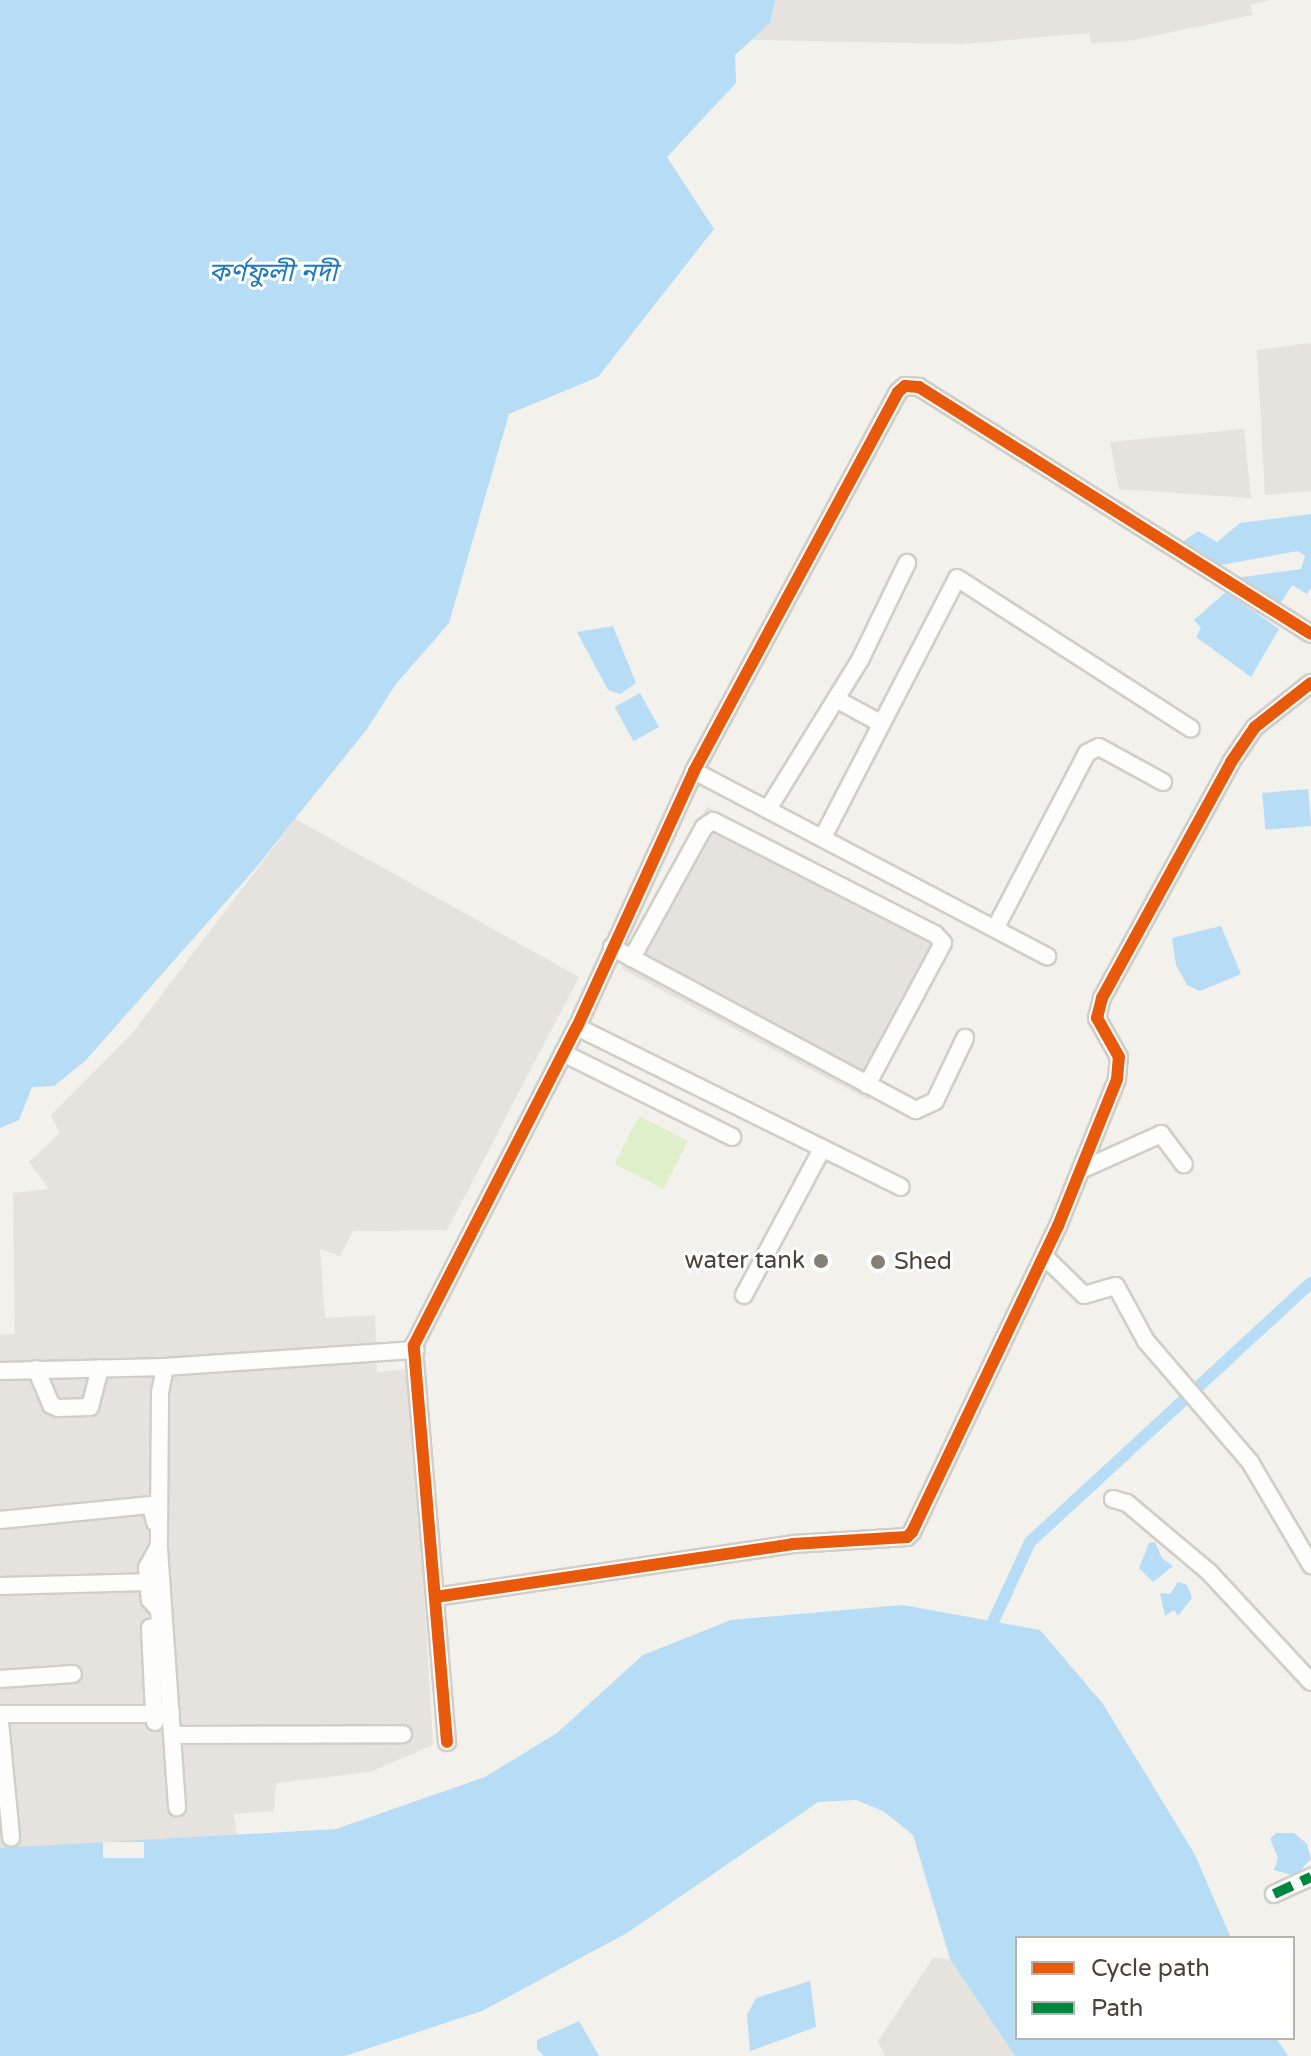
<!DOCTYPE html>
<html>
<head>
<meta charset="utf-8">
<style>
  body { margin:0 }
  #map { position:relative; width:1311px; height:2056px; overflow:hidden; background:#f2f1ec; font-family:"Varela Round","Noto Sans Bengali",sans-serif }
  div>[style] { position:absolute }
  .industrial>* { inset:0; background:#e6e2dd; transform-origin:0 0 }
  .green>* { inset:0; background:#dfefc9; transform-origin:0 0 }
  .water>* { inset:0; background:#b7dcf5; transform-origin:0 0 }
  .pier>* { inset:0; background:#f2f1ec; transform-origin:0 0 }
  .canal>* { height:12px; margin:-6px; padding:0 6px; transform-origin:6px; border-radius:6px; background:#b7dcf5 }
  .roads { filter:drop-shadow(2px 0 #d1cec9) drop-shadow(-2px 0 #d1cec9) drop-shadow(0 2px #d1cec9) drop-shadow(0 -2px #d1cec9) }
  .minor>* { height:16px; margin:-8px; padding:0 8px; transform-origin:8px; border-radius:8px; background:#fdfdfc }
  .quiet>* { height:10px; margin-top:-5px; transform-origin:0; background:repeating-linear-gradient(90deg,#00873e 0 20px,transparent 0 30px) }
  .cycleway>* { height:12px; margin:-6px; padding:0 6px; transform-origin:6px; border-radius:6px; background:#e8590c }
  .dots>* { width:22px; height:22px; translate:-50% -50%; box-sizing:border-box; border:4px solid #fff; border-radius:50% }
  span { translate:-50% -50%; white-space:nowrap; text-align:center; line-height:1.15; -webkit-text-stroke:6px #fff; paint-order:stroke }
  .poi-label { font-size:24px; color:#4a4236 }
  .right { translate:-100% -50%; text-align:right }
  .left { translate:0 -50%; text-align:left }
  .water-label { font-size:26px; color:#2079ba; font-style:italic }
  .legend { position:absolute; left:1015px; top:1936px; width:280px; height:104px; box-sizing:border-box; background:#fff; border:2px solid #b7b3af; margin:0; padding:10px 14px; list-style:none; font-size:24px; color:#4a4236 }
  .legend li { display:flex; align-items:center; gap:16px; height:40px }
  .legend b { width:40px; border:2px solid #b7b3af }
</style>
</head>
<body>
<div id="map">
  <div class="industrial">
    <div style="clip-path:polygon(674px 0,1271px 0,1250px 5px,1253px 15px,1129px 41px,1091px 43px,1089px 33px,962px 44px,668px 38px)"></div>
    <div style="clip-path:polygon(1311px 343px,1311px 491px,1265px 495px,1257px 350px)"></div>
    <div style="clip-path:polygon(1244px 429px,1251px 498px,1119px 489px,1110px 442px)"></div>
    <div style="left:707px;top:807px;width:281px;height:183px;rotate:28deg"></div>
    <div style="clip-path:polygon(295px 819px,579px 977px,447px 1230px,353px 1231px,340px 1256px,320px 1249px,325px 1318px,375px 1315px,377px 1372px,411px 1369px,433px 1745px,370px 1772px,276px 1783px,274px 1811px,234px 1814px,237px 1836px,0 1848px,0 1335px,15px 1334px,13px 1193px,49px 1189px,29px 1162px,60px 1133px,51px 1115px,134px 1031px)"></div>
    <div style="clip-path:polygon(933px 1958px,950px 1959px,1015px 2056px,885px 2056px,878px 2041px)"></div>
  </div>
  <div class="green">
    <div style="left:639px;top:1116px;width:55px;height:54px;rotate:27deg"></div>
  </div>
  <div class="water">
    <div style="clip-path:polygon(0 0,775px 0,770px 23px,735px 55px,736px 83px,667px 157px,714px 229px,598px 377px,509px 414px,449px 623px,396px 684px,367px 729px,254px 870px,85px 1061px,54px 1086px,32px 1087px,19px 1120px,0 1128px)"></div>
    <div style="clip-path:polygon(1311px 514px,1311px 588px,1307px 594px,1292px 585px,1278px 607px,1235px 578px,1301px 569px,1305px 556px,1298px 551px,1215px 566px,1181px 543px,1198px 531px,1217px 542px,1240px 523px)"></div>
    <div style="clip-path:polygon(1226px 592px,1279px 629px,1251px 677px,1196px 637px,1201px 628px,1194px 620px)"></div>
    <div style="clip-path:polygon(613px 626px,636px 683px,620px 694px,608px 690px,577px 632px)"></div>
    <div style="left:640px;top:693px;width:39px;height:29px;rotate:61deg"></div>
    <div style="left:1308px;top:789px;width:37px;height:46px;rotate:85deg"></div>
    <div style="clip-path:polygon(1221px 926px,1241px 974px,1200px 991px,1187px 985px,1176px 965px,1172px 938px)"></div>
    <div style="clip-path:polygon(1155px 1542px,1162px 1558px,1173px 1566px,1153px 1582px,1139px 1568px,1149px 1543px)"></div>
    <div style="clip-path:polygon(1178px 1582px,1187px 1585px,1192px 1598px,1178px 1616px,1174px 1610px,1165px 1616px,1160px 1593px,1170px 1594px)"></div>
    <div style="clip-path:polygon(903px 1605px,1040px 1630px,1103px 1704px,1194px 1853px,1231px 1938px,1017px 1938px,1017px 2038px,1276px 2038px,1288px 2056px,1015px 2056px,950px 1959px,913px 1835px,883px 1811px,856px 1800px,818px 1802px,627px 1933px,482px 2011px,345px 2056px,0 2056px,0 1848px,336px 1829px,485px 1777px,557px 1733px,643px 1655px,731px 1620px)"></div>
    <div style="clip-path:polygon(1276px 1833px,1294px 1833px,1307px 1844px,1311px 1859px,1295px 1876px,1274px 1870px,1278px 1858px,1270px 1839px)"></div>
    <div style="clip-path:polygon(810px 1981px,816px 2027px,750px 2051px,747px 2015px,756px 1998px)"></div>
    <div style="clip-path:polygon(579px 2021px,599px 2056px,544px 2056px,537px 2049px,537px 2040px)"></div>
  </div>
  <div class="pier">
    <div style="left:144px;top:1842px;width:16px;height:41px;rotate:90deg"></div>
  </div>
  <div class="canal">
    <div style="left:987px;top:1635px;width:102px;rotate:-65.2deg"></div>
    <div style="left:1030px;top:1542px;width:382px;rotate:-42.7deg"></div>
  </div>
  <div class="roads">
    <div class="minor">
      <div style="left:836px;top:699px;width:52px;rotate:28.5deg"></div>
      <div style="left:694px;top:771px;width:399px;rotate:27.7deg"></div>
      <div style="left:768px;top:809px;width:175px;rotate:-58.3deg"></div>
      <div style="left:860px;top:660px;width:108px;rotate:-64.1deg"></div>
      <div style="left:824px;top:835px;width:289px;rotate:-62.6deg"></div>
      <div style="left:957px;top:578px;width:278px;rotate:32.8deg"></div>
      <div style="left:996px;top:927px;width:196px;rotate:-62.4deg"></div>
      <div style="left:1087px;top:753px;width:13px;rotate:-27deg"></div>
      <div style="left:1099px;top:747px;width:73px;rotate:28.7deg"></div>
      <div style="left:612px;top:947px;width:23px;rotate:29deg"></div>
      <div style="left:632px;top:958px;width:149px;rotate:-61.2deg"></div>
      <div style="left:704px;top:827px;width:11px;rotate:-34deg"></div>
      <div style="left:713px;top:821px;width:249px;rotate:27deg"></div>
      <div style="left:935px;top:934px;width:12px;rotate:48deg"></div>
      <div style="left:943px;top:943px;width:161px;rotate:118.2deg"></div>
      <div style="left:632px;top:958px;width:322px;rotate:28.2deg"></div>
      <div style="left:916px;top:1110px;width:21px;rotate:-25deg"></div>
      <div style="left:935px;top:1101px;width:70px;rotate:-64.5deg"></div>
      <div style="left:577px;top:1027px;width:361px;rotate:26.3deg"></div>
      <div style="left:563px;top:1053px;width:189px;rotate:26.4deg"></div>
      <div style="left:1081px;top:1170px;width:88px;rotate:-24.2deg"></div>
      <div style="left:1161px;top:1134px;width:38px;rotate:53deg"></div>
      <div style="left:1044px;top:1256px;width:56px;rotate:44.3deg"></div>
      <div style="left:1084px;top:1295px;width:33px;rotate:-16deg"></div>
      <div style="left:1116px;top:1286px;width:63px;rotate:61.4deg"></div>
      <div style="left:1146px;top:1341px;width:160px;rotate:49.3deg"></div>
      <div style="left:1250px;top:1462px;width:120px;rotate:59.4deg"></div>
      <div style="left:744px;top:1295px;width:166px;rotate:-61.9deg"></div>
      <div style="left:165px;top:1367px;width:25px;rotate:101deg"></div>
      <div style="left:160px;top:1392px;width:157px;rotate:90.4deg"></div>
      <div style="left:159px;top:1549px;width:259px;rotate:86deg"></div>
      <div style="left:36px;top:1369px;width:39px;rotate:67deg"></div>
      <div style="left:51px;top:1405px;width:8px;rotate:23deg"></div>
      <div style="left:58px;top:1408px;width:32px;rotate:-2deg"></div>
      <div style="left:90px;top:1407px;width:40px;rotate:-75.6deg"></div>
      <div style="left:0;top:1371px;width:165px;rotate:-1.4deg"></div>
      <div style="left:165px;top:1367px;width:251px;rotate:-3.9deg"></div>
      <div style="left:1113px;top:1499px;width:15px;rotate:16deg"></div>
      <div style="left:1127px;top:1503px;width:107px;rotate:40.1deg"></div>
      <div style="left:1209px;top:1572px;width:150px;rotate:47.2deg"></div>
      <div style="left:0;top:1520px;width:152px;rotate:-5.7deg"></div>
      <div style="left:151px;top:1505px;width:18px;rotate:77deg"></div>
      <div style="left:159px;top:1546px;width:25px;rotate:119deg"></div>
      <div style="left:147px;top:1568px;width:32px;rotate:85deg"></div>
      <div style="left:150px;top:1600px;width:13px;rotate:48deg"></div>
      <div style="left:159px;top:1610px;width:16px;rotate:86deg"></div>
      <div style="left:160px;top:1626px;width:10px;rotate:169deg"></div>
      <div style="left:150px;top:1628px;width:86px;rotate:87.3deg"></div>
      <div style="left:154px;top:1714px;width:17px;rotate:-7deg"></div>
      <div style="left:0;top:1586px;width:148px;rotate:-1.5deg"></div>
      <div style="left:435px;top:1597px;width:362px;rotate:-8.4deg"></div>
      <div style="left:793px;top:1544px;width:114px;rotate:-3.5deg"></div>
      <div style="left:907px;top:1537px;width:7px;rotate:-45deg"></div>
      <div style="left:912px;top:1532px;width:339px;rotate:-64.5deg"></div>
      <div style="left:1058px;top:1226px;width:158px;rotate:-68.1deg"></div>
      <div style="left:1117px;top:1079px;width:22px;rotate:-85deg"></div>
      <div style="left:1119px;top:1057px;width:45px;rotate:-119.4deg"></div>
      <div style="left:1097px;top:1018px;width:21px;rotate:-76deg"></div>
      <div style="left:1102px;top:998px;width:269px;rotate:-61.3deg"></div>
      <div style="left:1231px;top:762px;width:42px;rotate:-55.6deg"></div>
      <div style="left:1255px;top:727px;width:71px;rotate:-38.2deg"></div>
      <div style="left:0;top:1679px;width:73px;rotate:-3.9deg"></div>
      <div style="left:0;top:1714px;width:154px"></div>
      <div style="left:154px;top:1714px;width:8px;rotate:83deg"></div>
      <div style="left:0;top:1722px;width:116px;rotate:84.5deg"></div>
      <div style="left:172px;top:1735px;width:231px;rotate:-0.2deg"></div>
      <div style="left:447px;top:1742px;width:398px;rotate:-94.8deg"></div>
      <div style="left:414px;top:1345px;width:357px;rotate:-62.9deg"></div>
      <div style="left:577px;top:1027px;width:281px;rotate:-65.4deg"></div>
      <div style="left:694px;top:771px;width:430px;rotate:-61.7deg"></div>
      <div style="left:898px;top:392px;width:9px;rotate:-41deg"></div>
      <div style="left:905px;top:386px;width:14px;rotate:4deg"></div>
      <div style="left:919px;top:387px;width:463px;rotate:32.2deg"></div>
      <div style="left:1274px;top:1894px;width:41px;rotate:-24.7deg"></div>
    </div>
  </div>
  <div class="quiet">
    <div style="left:1274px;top:1894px;width:41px;rotate:-24.7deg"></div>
  </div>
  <div class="cycleway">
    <div style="left:435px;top:1597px;width:362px;rotate:-8.4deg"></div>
    <div style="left:793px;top:1544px;width:114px;rotate:-3.5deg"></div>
    <div style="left:907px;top:1537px;width:7px;rotate:-45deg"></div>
    <div style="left:912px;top:1532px;width:339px;rotate:-64.5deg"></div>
    <div style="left:1058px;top:1226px;width:158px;rotate:-68.1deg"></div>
    <div style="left:1117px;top:1079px;width:22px;rotate:-85deg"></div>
    <div style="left:1119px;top:1057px;width:45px;rotate:-119.4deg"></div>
    <div style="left:1097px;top:1018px;width:21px;rotate:-76deg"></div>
    <div style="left:1102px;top:998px;width:269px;rotate:-61.3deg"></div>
    <div style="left:1231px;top:762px;width:42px;rotate:-55.6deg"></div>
    <div style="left:1255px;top:727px;width:71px;rotate:-38.2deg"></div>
    <div style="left:447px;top:1742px;width:398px;rotate:-94.8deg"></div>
    <div style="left:414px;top:1345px;width:357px;rotate:-62.9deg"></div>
    <div style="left:577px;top:1027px;width:281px;rotate:-65.4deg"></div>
    <div style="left:694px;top:771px;width:430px;rotate:-61.7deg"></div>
    <div style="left:898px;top:392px;width:9px;rotate:-41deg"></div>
    <div style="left:905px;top:386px;width:14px;rotate:4deg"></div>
    <div style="left:919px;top:387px;width:463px;rotate:32.2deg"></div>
  </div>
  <div class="dots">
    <div style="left:821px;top:1261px;background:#857f76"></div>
    <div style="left:878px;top:1262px;background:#857f76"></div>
  </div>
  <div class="poi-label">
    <span class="right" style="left:805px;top:1261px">water tank</span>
    <span class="left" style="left:894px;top:1262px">Shed</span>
  </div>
  <div class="water-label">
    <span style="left:273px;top:273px">কর্ণফুলী নদী</span>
  </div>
  <ul class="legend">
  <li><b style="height:10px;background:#e8590c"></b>Cycle path</li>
  <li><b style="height:10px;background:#00873e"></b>Path</li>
  </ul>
</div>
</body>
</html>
